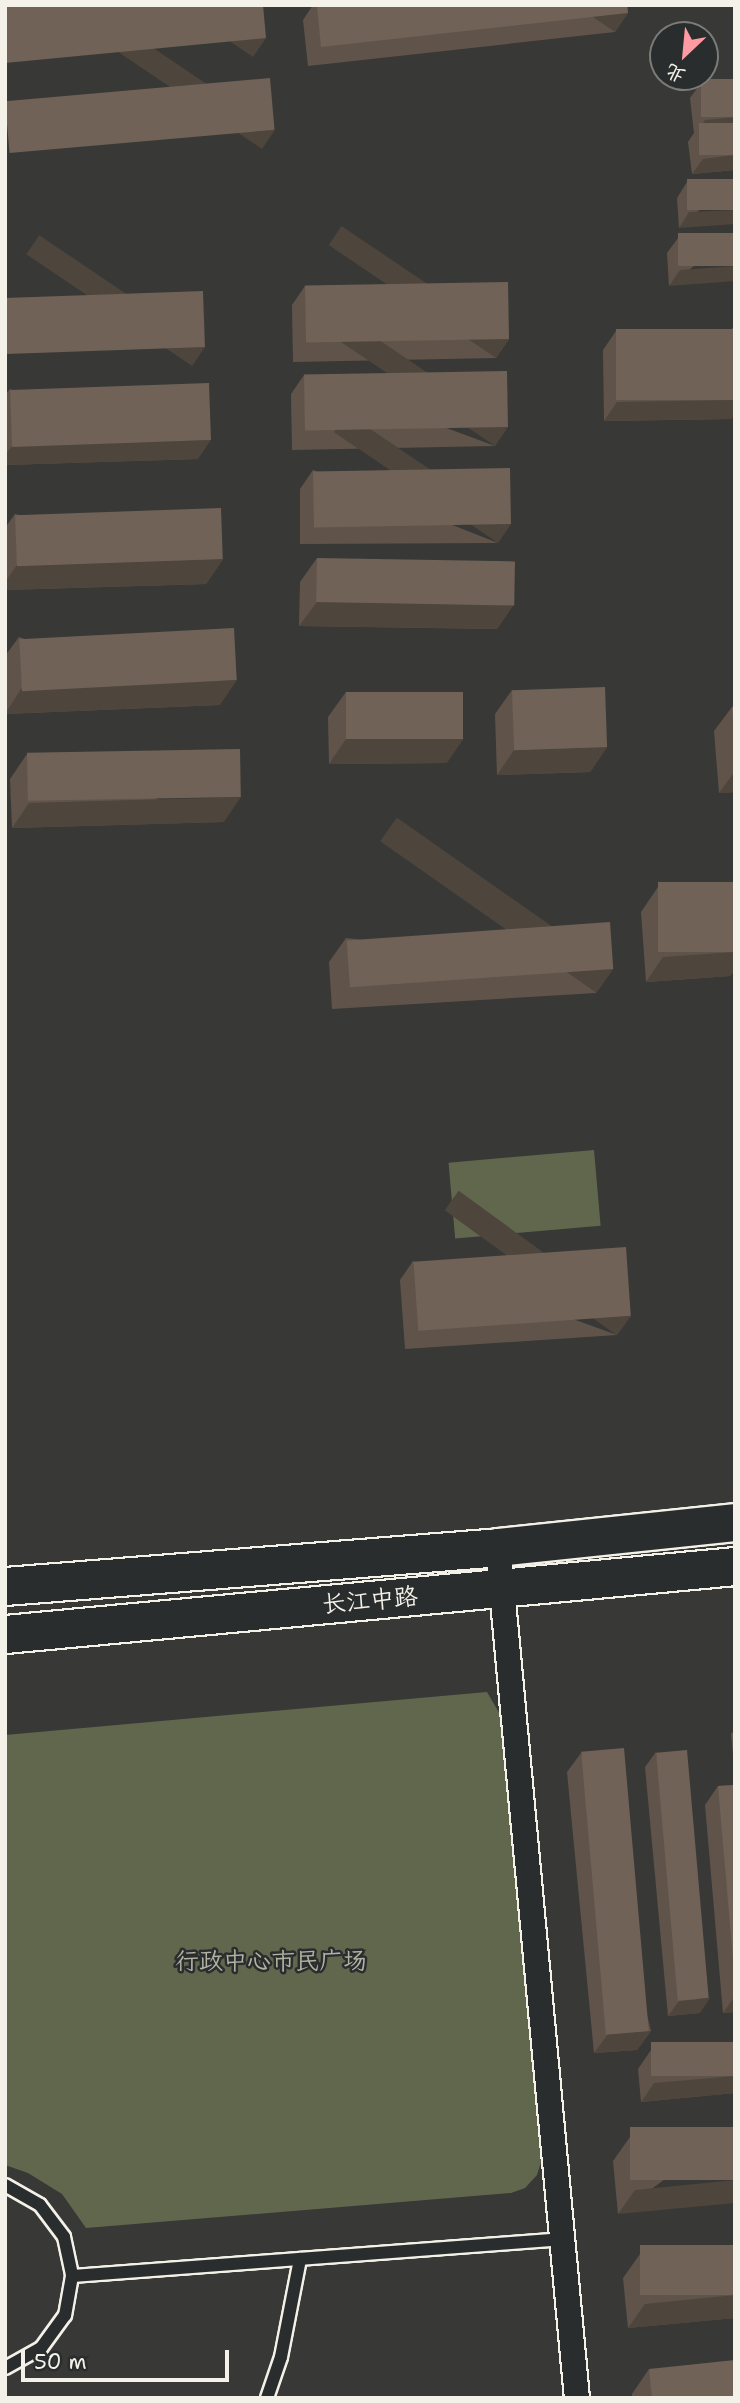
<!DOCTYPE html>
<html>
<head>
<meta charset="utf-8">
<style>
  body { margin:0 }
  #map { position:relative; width:740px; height:2403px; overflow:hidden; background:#383836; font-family:"Shantell Sans","LXGW WenKai TC",sans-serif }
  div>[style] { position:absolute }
  .green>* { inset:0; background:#61674d; transform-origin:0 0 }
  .roads { filter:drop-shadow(2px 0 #f4f1e8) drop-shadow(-2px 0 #f4f1e8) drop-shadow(0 2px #f4f1e8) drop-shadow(0 -2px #f4f1e8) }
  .lane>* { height:12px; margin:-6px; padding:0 6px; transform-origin:6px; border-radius:6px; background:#2a2d2e }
  .street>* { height:24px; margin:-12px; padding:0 12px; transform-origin:12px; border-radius:12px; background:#2a2d2e }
  .primary>* { height:37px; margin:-18.5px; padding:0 18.5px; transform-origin:18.5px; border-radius:18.5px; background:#2a2d2e }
  .wall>* { inset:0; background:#60544a }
  .shaded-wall>* { inset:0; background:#4e453c; transform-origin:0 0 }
  .building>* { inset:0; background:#706256; transform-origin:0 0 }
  span { translate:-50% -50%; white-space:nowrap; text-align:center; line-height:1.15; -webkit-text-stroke:5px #2a2d2e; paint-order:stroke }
  .street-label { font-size:24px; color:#f4f1e8 }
  .park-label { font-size:24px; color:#b2b3a2 }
  .frame { position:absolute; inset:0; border:7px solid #f4f1e8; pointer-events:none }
  .north { position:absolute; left:649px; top:21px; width:70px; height:70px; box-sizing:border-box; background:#2a2d2e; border:2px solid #7b7b78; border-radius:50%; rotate:206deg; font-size:19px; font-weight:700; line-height:28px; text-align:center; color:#f4f1e8 }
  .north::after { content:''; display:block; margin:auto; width:24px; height:32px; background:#ff9aa2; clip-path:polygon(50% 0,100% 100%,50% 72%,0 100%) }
  .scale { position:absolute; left:21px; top:2350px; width:208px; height:32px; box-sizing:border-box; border:4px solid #f4f1e8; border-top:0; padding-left:9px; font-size:21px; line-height:24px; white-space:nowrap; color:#f4f1e8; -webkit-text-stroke:5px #2a2d2e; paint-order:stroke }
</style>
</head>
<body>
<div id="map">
  <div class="green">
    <div style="left:594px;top:1150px;width:76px;height:146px;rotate:85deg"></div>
    <div style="clip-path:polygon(487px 1692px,501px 1716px,541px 2162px,537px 2175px,525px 2188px,511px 2193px,86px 2228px,62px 2194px,28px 2173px,5px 2165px,5px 1735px)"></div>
  </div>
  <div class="roads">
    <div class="lane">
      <div style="left:5px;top:2185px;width:40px;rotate:29.7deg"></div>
      <div style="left:40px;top:2205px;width:40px;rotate:53deg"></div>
      <div style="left:64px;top:2237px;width:40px;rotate:78deg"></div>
      <div style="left:72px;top:2276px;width:40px;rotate:100deg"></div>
      <div style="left:65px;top:2315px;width:41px;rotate:126deg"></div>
      <div style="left:41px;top:2348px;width:41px;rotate:150.9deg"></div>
      <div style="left:72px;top:2276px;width:491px;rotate:-4.3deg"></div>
      <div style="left:267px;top:2398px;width:43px;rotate:-71.1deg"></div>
      <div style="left:281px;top:2357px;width:100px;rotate:-79deg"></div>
    </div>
    <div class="street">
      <div style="left:498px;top:1547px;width:855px;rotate:84.7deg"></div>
    </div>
    <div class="primary">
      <div style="left:5px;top:1586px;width:495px;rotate:-4.5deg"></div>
      <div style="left:498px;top:1547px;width:238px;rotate:-6deg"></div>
      <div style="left:5px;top:1634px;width:733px;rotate:-5.32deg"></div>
    </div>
  </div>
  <div class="wall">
    <div style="clip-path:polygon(313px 5px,627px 5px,628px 13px,615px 32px,308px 66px,303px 20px)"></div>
    <div style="clip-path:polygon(735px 79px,735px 170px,692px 174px,688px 142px,694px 133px,690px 98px,701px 83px)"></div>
    <div style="clip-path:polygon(735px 179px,679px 228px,677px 198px,687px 182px)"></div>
    <div style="clip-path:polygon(735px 233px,669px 286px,667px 253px,678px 238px)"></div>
    <div style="clip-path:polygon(305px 286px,509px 339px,496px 358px,293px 362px,292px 305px)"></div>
    <div style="clip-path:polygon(735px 325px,735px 414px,731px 419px,604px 421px,603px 350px,616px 331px,732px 329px)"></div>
    <div style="clip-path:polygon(304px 375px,495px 446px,292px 450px,291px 394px)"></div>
    <div style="clip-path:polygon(10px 389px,198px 459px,5px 465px,5px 395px)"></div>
    <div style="clip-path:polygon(313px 470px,498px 543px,300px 544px,300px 489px)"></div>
    <div style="clip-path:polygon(15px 514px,223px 559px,206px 584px,5px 590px,5px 528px)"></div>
    <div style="clip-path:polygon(317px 558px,514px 604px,497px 629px,299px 626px,300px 582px)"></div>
    <div style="clip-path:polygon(19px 637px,220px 705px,5px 714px,5px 656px)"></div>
    <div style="clip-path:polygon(512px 690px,607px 747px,590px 772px,497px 775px,495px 714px)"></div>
    <div style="clip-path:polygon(346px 692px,447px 763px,329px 764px,328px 717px)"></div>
    <div style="clip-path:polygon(735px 706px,735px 792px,719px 793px,714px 731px,732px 707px)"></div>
    <div style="clip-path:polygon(27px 754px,224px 822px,12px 828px,10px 779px)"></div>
    <div style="clip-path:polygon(735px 882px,735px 970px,730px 976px,646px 982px,641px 912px,658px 887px)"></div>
    <div style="clip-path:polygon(346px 938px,613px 969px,596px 993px,332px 1009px,329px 962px)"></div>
    <div style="clip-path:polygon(413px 1261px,617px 1335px,405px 1349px,400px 1280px)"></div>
    <div style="clip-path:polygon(735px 1729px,735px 1776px,731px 1734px)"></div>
    <div style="clip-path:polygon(656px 1752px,700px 2013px,668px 2016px,645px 1767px)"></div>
    <div style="clip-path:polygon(581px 1753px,651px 2031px,637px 2050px,594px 2053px,567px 1772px)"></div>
    <div style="clip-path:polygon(735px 1785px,735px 2012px,723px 2013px,705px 1805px,718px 1786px)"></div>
    <div style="clip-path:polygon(735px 2042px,735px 2093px,641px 2102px,638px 2069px,651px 2050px)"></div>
    <div style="clip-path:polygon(735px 2127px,618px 2214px,613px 2161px,630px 2137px)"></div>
    <div style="clip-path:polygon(735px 2245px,735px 2318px,628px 2328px,623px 2278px,640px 2254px)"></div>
    <div style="clip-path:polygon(649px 2369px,735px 2398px,632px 2398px,632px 2394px)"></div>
  </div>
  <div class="shaded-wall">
    <div style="left:628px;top:13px;width:23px;height:309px;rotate:124deg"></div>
    <div style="left:266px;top:38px;width:23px;height:262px;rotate:124deg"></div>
    <div style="clip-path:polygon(735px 117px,735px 131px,699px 129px,705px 120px)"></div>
    <div style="left:275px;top:130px;width:23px;height:271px;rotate:124deg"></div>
    <div style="clip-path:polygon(735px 155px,735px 170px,692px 174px,703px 159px)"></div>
    <div style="clip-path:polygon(735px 210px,735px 224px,679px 228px,689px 212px)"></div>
    <div style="clip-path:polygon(735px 266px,735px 281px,669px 286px,680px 270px)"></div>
    <div style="left:509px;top:339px;width:23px;height:202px;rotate:124deg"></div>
    <div style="left:205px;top:347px;width:23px;height:200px;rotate:124deg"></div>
    <div style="clip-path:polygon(735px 400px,735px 414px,731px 419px,604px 421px,617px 402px)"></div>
    <div style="left:508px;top:427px;width:23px;height:202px;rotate:124deg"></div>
    <div style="clip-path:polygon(211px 440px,198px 459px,5px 465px,5px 455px,12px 446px)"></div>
    <div style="left:511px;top:524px;width:23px;height:198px;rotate:124deg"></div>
    <div style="clip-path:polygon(223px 559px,206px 584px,5px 590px,5px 582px,17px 565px)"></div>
    <div style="clip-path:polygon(317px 602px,514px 604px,497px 629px,299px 626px)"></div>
    <div style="clip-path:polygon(237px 680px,220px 705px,5px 714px,21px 689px)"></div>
    <div style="clip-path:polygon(464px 738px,447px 763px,329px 764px,346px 739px)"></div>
    <div style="clip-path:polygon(607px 747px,590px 772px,497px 775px,514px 750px)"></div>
    <div style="clip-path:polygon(735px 771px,735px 792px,719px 793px)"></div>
    <div style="clip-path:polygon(241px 797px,224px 822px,12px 828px,29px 803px)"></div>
    <div style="clip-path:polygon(735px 952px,735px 970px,730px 976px,646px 982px,663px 957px)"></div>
    <div style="left:613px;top:969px;width:29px;height:264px;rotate:125deg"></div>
    <div style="left:631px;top:1316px;width:24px;height:213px;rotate:126deg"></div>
    <div style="clip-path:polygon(735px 1996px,735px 2012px,723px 2013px)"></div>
    <div style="clip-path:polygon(710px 1998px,700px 2013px,668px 2016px,679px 2001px)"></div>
    <div style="clip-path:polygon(651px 2031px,637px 2050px,594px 2053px,608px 2034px)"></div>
    <div style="clip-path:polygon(735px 2076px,735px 2093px,641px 2102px,654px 2083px)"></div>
    <div style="clip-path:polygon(735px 2180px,735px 2203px,618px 2214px,635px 2190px)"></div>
    <div style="clip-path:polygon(735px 2295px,735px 2318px,628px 2328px,645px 2304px)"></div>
  </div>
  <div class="building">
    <div style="clip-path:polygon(27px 5px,263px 5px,266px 38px,5px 63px,5px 7px)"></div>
    <div style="clip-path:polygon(317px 5px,627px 5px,628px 13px,321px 47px)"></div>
    <div style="left:270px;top:78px;width:52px;height:266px;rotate:85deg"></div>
    <div style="left:735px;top:79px;width:38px;height:34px;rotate:90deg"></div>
    <div style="left:735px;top:123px;width:32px;height:36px;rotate:90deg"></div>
    <div style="left:735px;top:179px;width:31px;height:48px;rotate:90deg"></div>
    <div style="left:735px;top:233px;width:33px;height:57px;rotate:90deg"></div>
    <div style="left:508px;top:282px;width:57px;height:203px;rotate:89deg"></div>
    <div style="left:203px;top:291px;width:56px;height:198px;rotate:88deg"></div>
    <div style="left:735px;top:329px;width:71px;height:119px;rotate:90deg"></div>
    <div style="left:507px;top:371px;width:56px;height:203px;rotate:89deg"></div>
    <div style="left:209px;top:383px;width:57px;height:199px;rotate:88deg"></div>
    <div style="left:510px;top:468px;width:56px;height:197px;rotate:89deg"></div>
    <div style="left:221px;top:508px;width:51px;height:206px;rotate:88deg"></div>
    <div style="left:317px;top:558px;width:198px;height:44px;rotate:1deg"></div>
    <div style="left:234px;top:628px;width:52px;height:215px;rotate:87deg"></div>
    <div style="left:605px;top:687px;width:60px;height:93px;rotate:88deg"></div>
    <div style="left:346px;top:692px;width:117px;height:47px"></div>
    <div style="clip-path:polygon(735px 706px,735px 746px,732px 707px)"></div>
    <div style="left:240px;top:749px;width:48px;height:213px;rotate:89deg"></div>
    <div style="left:735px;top:882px;width:70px;height:77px;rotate:90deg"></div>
    <div style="left:610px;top:922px;width:47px;height:264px;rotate:86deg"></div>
    <div style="left:626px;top:1247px;width:69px;height:213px;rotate:86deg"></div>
    <div style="left:624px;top:1748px;width:284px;height:43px;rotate:85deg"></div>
    <div style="left:687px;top:1750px;width:249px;height:31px;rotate:85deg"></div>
    <div style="clip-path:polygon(735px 1785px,735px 1982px,718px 1786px)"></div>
    <div style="left:735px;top:2042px;width:34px;height:84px;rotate:90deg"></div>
    <div style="left:735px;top:2127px;width:53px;height:105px;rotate:90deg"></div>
    <div style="left:735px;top:2245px;width:50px;height:95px;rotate:90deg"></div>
    <div style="clip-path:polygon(735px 2360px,735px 2398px,652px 2398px,649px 2369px)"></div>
  </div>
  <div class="street-label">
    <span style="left:370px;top:1601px;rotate:-5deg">长江中路</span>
  </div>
  <div class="park-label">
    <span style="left:271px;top:1962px">行政中心市民广场</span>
  </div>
  <div class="frame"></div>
  <div class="north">北</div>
  <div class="scale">50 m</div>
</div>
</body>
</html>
